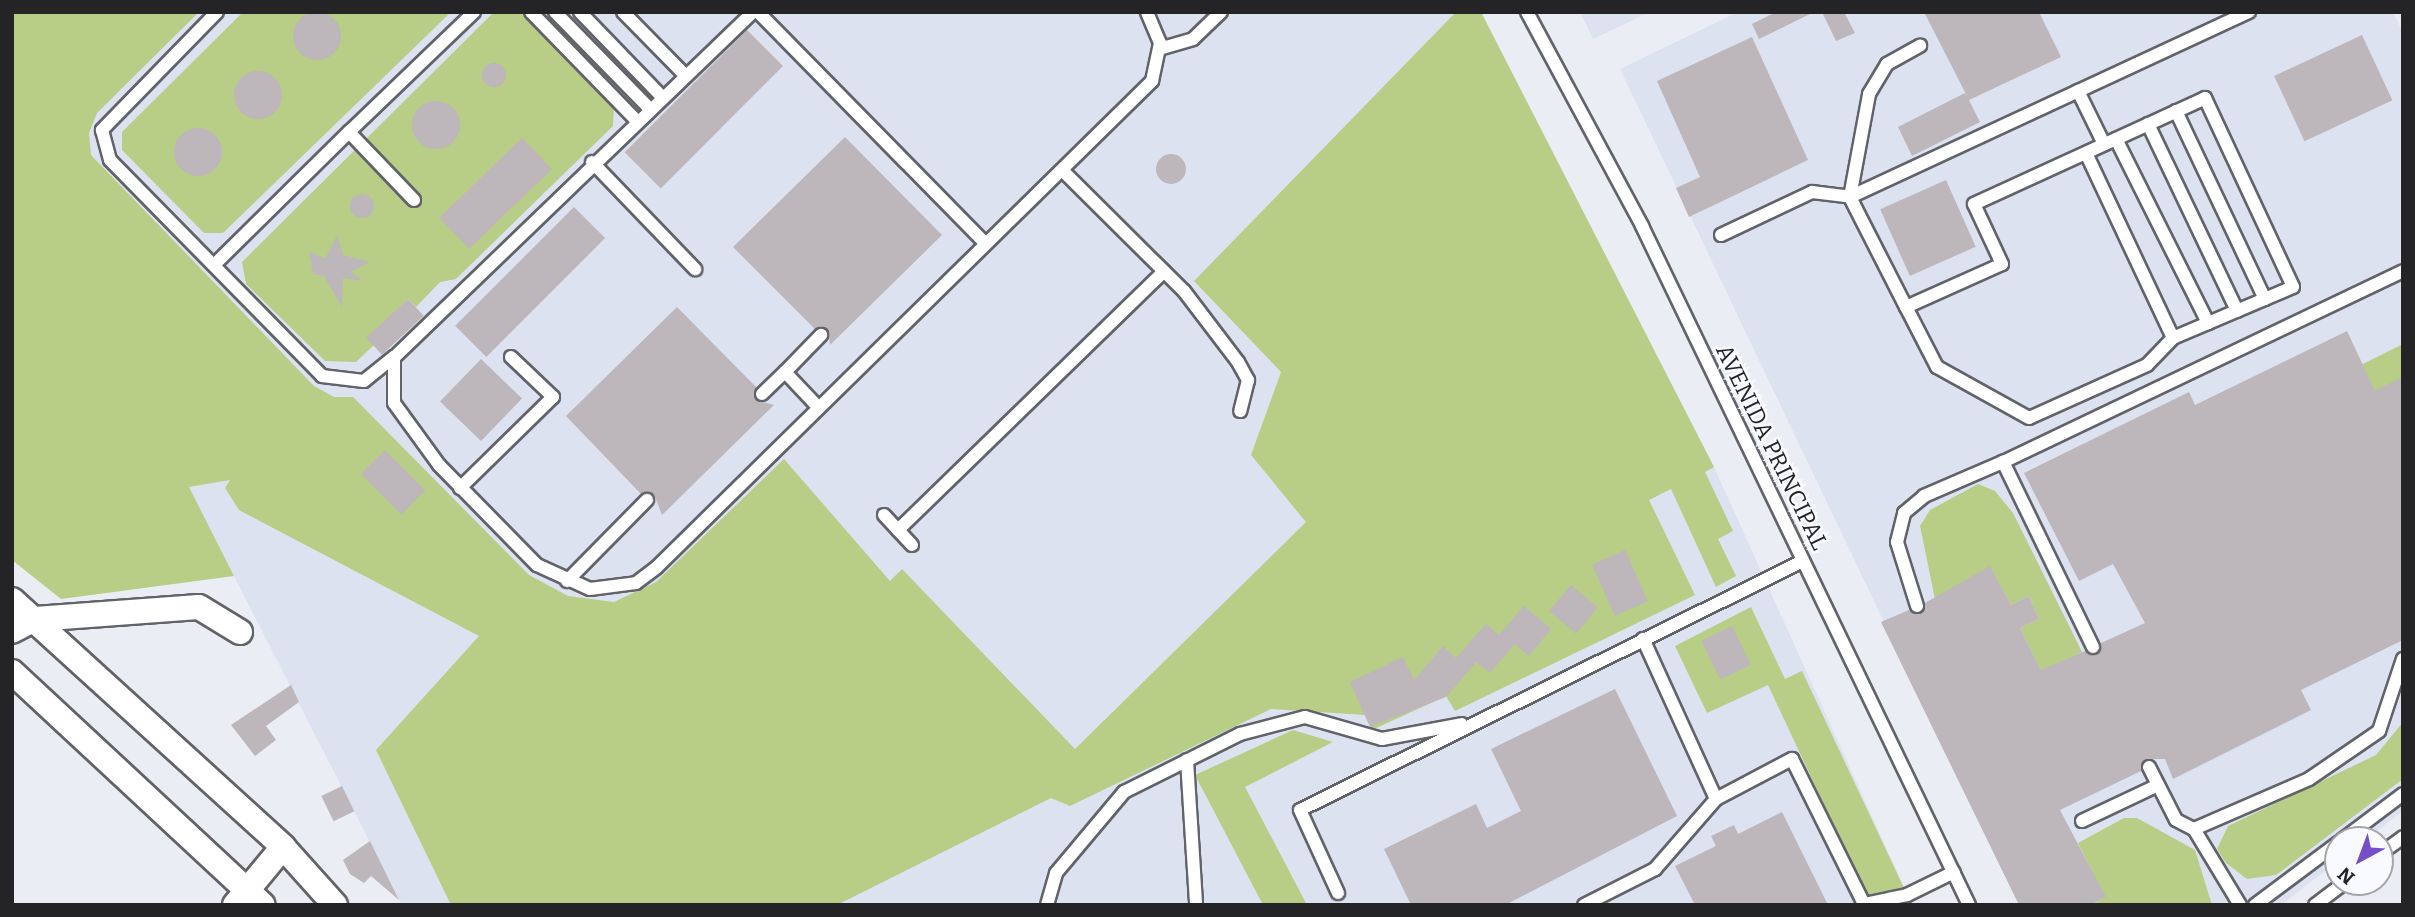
<!DOCTYPE html>
<html>
<head>
<meta charset="utf-8">
<style>
  body { margin:0 }
  #map { position:relative; width:2415px; height:917px; overflow:hidden; background:#ebedf4; font-family:Bitter,serif }
  div>[style] { position:absolute }
  .built>* { inset:0; background:#dde2f0 }
  .green>* { inset:0; background:#b8cd86 }
  .building>* { inset:0; background:#bdb6ba; transform-origin:0 0 }
  .round { border-radius:50% }
  .roads { filter:drop-shadow(2px 0 #616369) drop-shadow(-2px 0 #616369) drop-shadow(0 2px #616369) drop-shadow(0 -2px #616369) }
  .service>* { height:12px; margin:-6px; padding:0 6px; transform-origin:6px; border-radius:6px; background:#fff }
  .minor>* { height:24px; margin:-12px; padding:0 12px; transform-origin:12px; border-radius:12px; background:#fff }
  span { translate:-50% -50%; white-space:nowrap; text-align:center; line-height:1.15; -webkit-text-stroke:5px #f9faff; paint-order:stroke }
  .street-label { font-size:23px; color:#242427 }
  .frame { position:absolute; inset:0; border:14px solid #242427; pointer-events:none }
  .north { position:absolute; left:2324px; top:826px; width:70px; height:70px; box-sizing:border-box; background:#f9faff; border:2px solid #a4a4a9; border-radius:50%; rotate:221deg; font-size:19px; font-weight:700; line-height:28px; text-align:center; color:#242427 }
  .north::after { content:''; display:block; margin:auto; width:24px; height:32px; background:#764fc8; clip-path:polygon(50% 0,100% 100%,50% 72%,0 100%) }
</style>
</head>
<body>
<div id="map">
  <div class="built">
    <div style="clip-path:polygon(12px 12px,1481px 12px,1714px 467px,1912px 905px,402px 905px,188px 486px)"></div>
    <div style="clip-path:polygon(1580px 12px,1650px 12px,1593px 39px)"></div>
    <div style="clip-path:polygon(1738px 12px,2393px 12px,2403px 33px,2403px 811px,2365px 840px,2338px 840px,2338px 861px,2281px 905px,2019px 905px,1620px 69px)"></div>
  </div>
  <div class="green">
    <div style="clip-path:polygon(12px 12px,199px 12px,97px 113px,89px 133px,91px 155px,314px 386px,334px 397px,353px 397px,529px 575px,568px 596px,614px 602px,656px 582px,784px 459px,890px 581px,902px 569px,1075px 749px,1306px 522px,1251px 455px,1281px 372px,1194px 281px,1456px 12px,1481px 12px,1714px 467px,1705px 472px,1733px 531px,1718px 539px,1736px 576px,1716px 587px,1671px 489px,1649px 500px,1695px 595px,1455px 711px,1446px 696px,1372px 730px,1365px 715px,1271px 709px,1070px 806px,1051px 798px,837px 905px,451px 905px,376px 750px,479px 636px,239px 510px,225px 488px,230px 480px,189px 487px,234px 576px,61px 599px,12px 560px)"></div>
    <div style="clip-path:polygon(243px 12px,451px 12px,223px 233px,204px 233px,122px 150px,122px 132px)"></div>
    <div style="clip-path:polygon(494px 12px,521px 12px,614px 105px,613px 126px,456px 279px,440px 282px,416px 307px,408px 299px,368px 338px,374px 345px,356px 362px,325px 361px,246px 284px,242px 262px)"></div>
    <div style="clip-path:polygon(2403px 344px,2403px 446px,2361px 365px)"></div>
    <div style="clip-path:polygon(1978px 484px,1995px 491px,2013px 513px,2082px 652px,2059px 663px,2064px 717px,2020px 628px,2039px 619px,2029px 596px,2011px 605px,1990px 567px,1935px 599px,1920px 526px,1930px 510px)"></div>
    <div style="clip-path:polygon(1751px 607px,1785px 679px,1802px 671px,1912px 905px,1871px 905px,1768px 685px,1707px 713px,1675px 646px)"></div>
    <div style="clip-path:polygon(2403px 722px,2403px 779px,2276px 875px,2247px 879px,2226px 863px,2217px 849px,2228px 826px,2376px 755px)"></div>
    <div style="clip-path:polygon(1293px 730px,1333px 742px,1245px 787px,1307px 905px,1263px 905px,1195px 775px)"></div>
    <div style="clip-path:polygon(2124px 818px,2137px 818px,2195px 850px,2212px 905px,2093px 905px,2105px 897px,2078px 843px)"></div>
  </div>
  <div class="building">
    <div class="round" style="left:293px;top:12px;width:48px;height:48px"></div>
    <div style="clip-path:polygon(1776px 12px,1814px 12px,1759px 39px,1752px 24px)"></div>
    <div style="clip-path:polygon(1822px 12px,1844px 12px,1855px 33px,1836px 41px)"></div>
    <div style="clip-path:polygon(1924px 12px,2039px 12px,2061px 57px,1969px 100px,1980px 122px,1912px 156px,1898px 127px,1965px 93px,1968px 98px)"></div>
    <div style="left:747px;top:30px;width:51px;height:173px;rotate:45deg"></div>
    <div style="left:2362px;top:35px;width:72px;height:97px;rotate:65deg"></div>
    <div style="clip-path:polygon(1752px 37px,1808px 160px,1689px 217px,1676px 188px,1700px 177px,1657px 81px)"></div>
    <div class="round" style="left:482px;top:63px;width:24px;height:24px"></div>
    <div class="round" style="left:234px;top:71px;width:48px;height:48px"></div>
    <div class="round" style="left:412px;top:101px;width:48px;height:48px"></div>
    <div class="round" style="left:174px;top:128px;width:48px;height:48px"></div>
    <div style="clip-path:polygon(845px 137px,942px 235px,830px 345px,828px 329px,815px 329px,733px 247px)"></div>
    <div style="left:522px;top:138px;width:43px;height:115px;rotate:46deg"></div>
    <div class="round" style="left:1156px;top:154px;width:30px;height:30px"></div>
    <div style="left:1946px;top:180px;width:73px;height:72px;rotate:66deg"></div>
    <div class="round" style="left:350px;top:194px;width:24px;height:24px"></div>
    <div style="left:574px;top:207px;width:44px;height:168px;rotate:45deg"></div>
    <div style="clip-path:polygon(337px 235px,343px 255px,370px 262px,351px 272px,363px 281px,343px 278px,342px 307px,324px 276px,313px 274px,309px 251px,325px 259px)"></div>
    <div style="left:408px;top:299px;width:23px;height:57px;rotate:47deg"></div>
    <div style="clip-path:polygon(677px 307px,756px 387px,756px 400px,774px 405px,662px 515px,654px 494px,641px 494px,566px 416px)"></div>
    <div style="clip-path:polygon(2347px 331px,2375px 391px,2403px 377px,2403px 640px,2301px 690px,2311px 710px,2173px 779px,2165px 759px,2146px 759px,2141px 771px,2060px 810px,2106px 897px,2091px 905px,2019px 905px,1881px 622px,1909px 610px,1920px 614px,1925px 603px,1990px 566px,2011px 605px,2029px 596px,2039px 619px,2020px 628px,2041px 670px,2085px 651px,2097px 654px,2101px 643px,2145px 623px,2113px 564px,2079px 581px,2024px 473px,2189px 392px,2195px 405px)"></div>
    <div style="left:481px;top:359px;width:57px;height:59px;rotate:44deg"></div>
    <div style="left:385px;top:450px;width:57px;height:34px;rotate:45deg"></div>
    <div style="left:1625px;top:550px;width:56px;height:36px;rotate:66deg"></div>
    <div style="left:1571px;top:585px;width:35px;height:34px;rotate:40deg"></div>
    <div style="clip-path:polygon(1524px 606px,1551px 629px,1529px 656px,1515px 644px,1490px 673px,1476px 662px,1446px 697px,1370px 727px,1350px 682px,1403px 657px,1414px 680px,1443px 646px,1456px 658px,1486px 624px,1499px 635px)"></div>
    <div style="left:1732px;top:626px;width:43px;height:34px;rotate:64deg"></div>
    <div style="clip-path:polygon(291px 685px,299px 702px,266px 726px,276px 740px,255px 756px,231px 725px)"></div>
    <div style="clip-path:polygon(1615px 689px,1677px 816px,1505px 905px,1411px 905px,1384px 849px,1476px 804px,1487px 828px,1521px 811px,1491px 749px)"></div>
    <div style="left:342px;top:786px;width:28px;height:23px;rotate:64deg"></div>
    <div style="clip-path:polygon(1782px 812px,1828px 905px,1695px 905px,1675px 866px,1716px 846px,1711px 836px,1734px 825px,1738px 834px)"></div>
    <div style="clip-path:polygon(370px 841px,399px 900px,371px 876px,364px 883px,350px 874px,343px 860px)"></div>
  </div>
  <div class="roads">
    <div class="service">
      <div style="left:217px;top:12px;width:165px;rotate:134.3deg"></div>
      <div style="left:102px;top:130px;width:31px;rotate:75deg"></div>
      <div style="left:110px;top:160px;width:303px;rotate:45.5deg"></div>
      <div style="left:322px;top:376px;width:42px;rotate:6.8deg"></div>
      <div style="left:364px;top:381px;width:38px;rotate:-39deg"></div>
      <div style="left:531px;top:12px;width:149px;rotate:45.8deg"></div>
      <div style="left:555px;top:12px;width:133px;rotate:45.6deg"></div>
      <div style="left:580px;top:12px;width:117px;rotate:46deg"></div>
      <div style="left:623px;top:12px;width:88px;rotate:45.5deg"></div>
      <div style="left:753px;top:12px;width:498px;rotate:136.1deg"></div>
      <div style="left:394px;top:357px;width:46px;rotate:90deg"></div>
      <div style="left:394px;top:403px;width:77px;rotate:54deg"></div>
      <div style="left:439px;top:465px;width:140px;rotate:45.6deg"></div>
      <div style="left:537px;top:565px;width:58px;rotate:24.4deg"></div>
      <div style="left:590px;top:589px;width:46px;rotate:-7.4deg"></div>
      <div style="left:636px;top:583px;width:26px;rotate:-37deg"></div>
      <div style="left:657px;top:567px;width:694px;rotate:-44.47deg"></div>
      <div style="left:1152px;top:81px;width:39px;rotate:-78deg"></div>
      <div style="left:1160px;top:43px;width:34px;rotate:-113deg"></div>
      <div style="left:758px;top:12px;width:324px;rotate:45.5deg"></div>
      <div style="left:1527px;top:12px;width:243px;rotate:61.7deg"></div>
      <div style="left:1642px;top:226px;width:754px;rotate:64.28deg"></div>
      <div style="left:1159px;top:49px;width:35px;rotate:-16deg"></div>
      <div style="left:1193px;top:39px;width:39px;rotate:-44deg"></div>
      <div style="left:2078px;top:91px;width:59px;rotate:63.9deg"></div>
      <div style="left:2176px;top:111px;width:208px;rotate:64.7deg"></div>
      <div style="left:2148px;top:124px;width:207px;rotate:64.5deg"></div>
      <div style="left:2116px;top:139px;width:206px;rotate:63.4deg"></div>
      <div style="left:2086px;top:153px;width:204px;rotate:64.8deg"></div>
      <div style="left:592px;top:162px;width:149px;rotate:46.1deg"></div>
      <div style="left:1063px;top:171px;width:170px;rotate:44.8deg"></div>
      <div style="left:1184px;top:291px;width:89px;rotate:52.7deg"></div>
      <div style="left:1238px;top:362px;width:21px;rotate:61deg"></div>
      <div style="left:1248px;top:380px;width:32px;rotate:104deg"></div>
      <div style="left:414px;top:200px;width:94px;rotate:-133.7deg"></div>
      <div style="left:349px;top:132px;width:173px;rotate:-43.8deg"></div>
      <div style="left:1721px;top:235px;width:101px;rotate:-25.3deg"></div>
      <div style="left:1812px;top:192px;width:38px;rotate:7deg"></div>
      <div style="left:1850px;top:197px;width:440px;rotate:-24.9deg"></div>
      <div style="left:214px;top:265px;width:190px;rotate:-44.6deg"></div>
      <div style="left:1906px;top:307px;width:105px;rotate:-24.1deg"></div>
      <div style="left:2002px;top:264px;width:66px;rotate:-115deg"></div>
      <div style="left:1974px;top:204px;width:254px;rotate:-24.6deg"></div>
      <div style="left:2205px;top:98px;width:208px;rotate:65deg"></div>
      <div style="left:2293px;top:287px;width:130px;rotate:157deg"></div>
      <div style="left:2173px;top:338px;width:37px;rotate:134deg"></div>
      <div style="left:2147px;top:365px;width:129px;rotate:155.8deg"></div>
      <div style="left:2029px;top:418px;width:105px;rotate:-151deg"></div>
      <div style="left:1937px;top:367px;width:68px;rotate:-117.3deg"></div>
      <div style="left:1906px;top:307px;width:123px;rotate:-117deg"></div>
      <div style="left:1850px;top:197px;width:105px;rotate:-79.5deg"></div>
      <div style="left:1869px;top:94px;width:35px;rotate:-59deg"></div>
      <div style="left:1887px;top:64px;width:38px;rotate:-29deg"></div>
      <div style="left:785px;top:372px;width:52px;rotate:-45.8deg"></div>
      <div style="left:762px;top:394px;width:32px;rotate:-44deg"></div>
      <div style="left:785px;top:372px;width:47px;rotate:46.7deg"></div>
      <div style="left:460px;top:488px;width:130px;rotate:-44.4deg"></div>
      <div style="left:553px;top:397px;width:58px;rotate:-136.4deg"></div>
      <div style="left:884px;top:515px;width:41px;rotate:47deg"></div>
      <div style="left:898px;top:530px;width:371px;rotate:-44.2deg"></div>
      <div style="left:567px;top:581px;width:114px;rotate:-45.4deg"></div>
      <div style="left:1917px;top:606px;width:67px;rotate:-107.4deg"></div>
      <div style="left:1897px;top:542px;width:30px;rotate:-76deg"></div>
      <div style="left:1904px;top:513px;width:26px;rotate:-40deg"></div>
      <div style="left:1924px;top:496px;width:86px;rotate:-23.3deg"></div>
      <div style="left:2093px;top:647px;width:206px;rotate:-115.9deg"></div>
      <div style="left:2003px;top:462px;width:443px;rotate:-25.5deg"></div>
      <div style="left:1187px;top:760px;width:145px;rotate:86.4deg"></div>
      <div style="left:2149px;top:767px;width:59px;rotate:63deg"></div>
      <div style="left:2176px;top:820px;width:20px;rotate:27deg"></div>
      <div style="left:2194px;top:829px;width:125px;rotate:-23.5deg"></div>
      <div style="left:2309px;top:779px;width:85px;rotate:-34.4deg"></div>
      <div style="left:2379px;top:731px;width:76px;rotate:-71.6deg"></div>
      <div style="left:1716px;top:799px;width:86px;rotate:-27.8deg"></div>
      <div style="left:1792px;top:759px;width:162px;rotate:63.6deg"></div>
      <div style="left:1864px;top:904px;width:44px;rotate:-11.8deg"></div>
      <div style="left:1907px;top:895px;width:52px;rotate:-26.1deg"></div>
      <div style="left:2082px;top:821px;width:84px;rotate:-25.3deg"></div>
      <div style="left:2194px;top:829px;width:89px;rotate:58.8deg"></div>
      <div style="left:2342px;top:840px;width:76px;rotate:-37deg"></div>
      <div style="left:2380px;top:854px;width:29px;rotate:-36deg"></div>
      <div style="left:1338px;top:893px;width:91px;rotate:-114.6deg"></div>
      <div style="left:1300px;top:810px;width:561px;rotate:-26.34deg"></div>
      <div style="left:1047px;top:905px;width:33px;rotate:-74deg"></div>
      <div style="left:1056px;top:873px;width:106px;rotate:-50deg"></div>
      <div style="left:1124px;top:792px;width:130px;rotate:-26.6deg"></div>
      <div style="left:1240px;top:734px;width:67px;rotate:-14.7deg"></div>
      <div style="left:1305px;top:717px;width:80px;rotate:15.9deg"></div>
      <div style="left:1382px;top:739px;width:81px;rotate:-10.6deg"></div>
      <div style="left:1584px;top:905px;width:80px;rotate:-26.9deg"></div>
      <div style="left:1655px;top:869px;width:93px;rotate:-48.9deg"></div>
      <div style="left:1716px;top:799px;width:176px;rotate:-114.5deg"></div>
      <div style="left:2255px;top:905px;width:104px;rotate:-36.8deg"></div>
      <div style="left:2315px;top:905px;width:38px;rotate:-37deg"></div>
    </div>
    <div class="minor">
      <div style="left:12px;top:600px;width:367px;rotate:42.3deg"></div>
      <div style="left:283px;top:847px;width:78px;rotate:48.1deg"></div>
      <div style="left:12px;top:631px;width:26px;rotate:-28deg"></div>
      <div style="left:35px;top:619px;width:164px;rotate:-4.2deg"></div>
      <div style="left:199px;top:607px;width:48px;rotate:31.4deg"></div>
      <div style="left:12px;top:672px;width:342px;rotate:42.9deg"></div>
      <div style="left:235px;top:905px;width:75px;rotate:-50.4deg"></div>
    </div>
  </div>
  <div class="street-label">
    <span style="left:1772px;top:447px;rotate:64deg">AVENIDA PRINCIPAL</span>
  </div>
  <div class="frame"></div>
  <div class="north">N</div>
</div>
</body>
</html>
